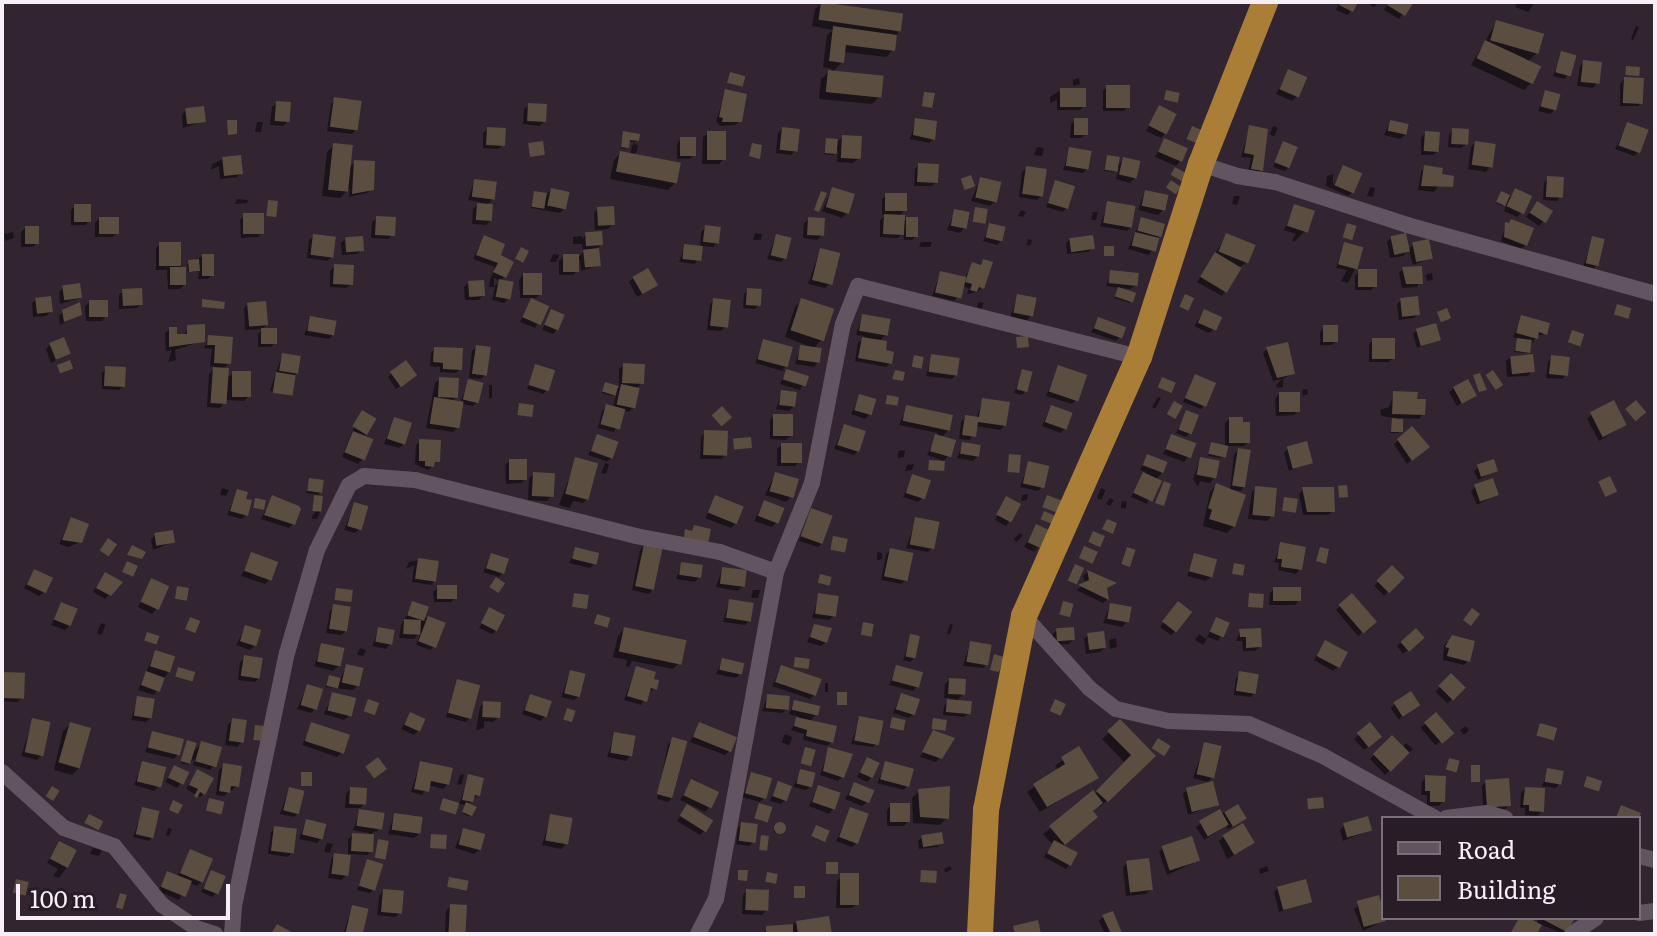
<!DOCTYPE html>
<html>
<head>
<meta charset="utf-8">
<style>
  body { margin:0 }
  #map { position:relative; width:1657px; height:936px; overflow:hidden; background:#322531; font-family:Literata,serif }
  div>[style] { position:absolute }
  .shadow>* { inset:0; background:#0007; transform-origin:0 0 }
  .building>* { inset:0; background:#5b4d40; transform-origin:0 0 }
  .round { border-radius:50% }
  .minor>* { height:16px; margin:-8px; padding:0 8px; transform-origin:8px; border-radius:8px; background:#625461 }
  .trunk>* { height:26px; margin:-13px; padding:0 13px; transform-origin:13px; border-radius:13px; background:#ab7e38 }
  span { translate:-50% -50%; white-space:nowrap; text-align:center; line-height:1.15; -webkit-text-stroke:7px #281c27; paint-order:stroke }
  .frame { position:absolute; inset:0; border:4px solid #f7eff7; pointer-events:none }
  .legend { position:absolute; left:1381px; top:816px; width:260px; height:104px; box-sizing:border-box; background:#281c27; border:2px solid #7b707a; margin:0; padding:10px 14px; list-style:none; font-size:24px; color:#f7eff7 }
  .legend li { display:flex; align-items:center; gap:16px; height:40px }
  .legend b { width:40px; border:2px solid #7b707a }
  .scale { position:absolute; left:16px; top:884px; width:214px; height:36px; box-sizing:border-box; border:4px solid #f7eff7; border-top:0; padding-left:10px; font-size:24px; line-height:28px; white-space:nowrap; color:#f7eff7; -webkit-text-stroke:6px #281c27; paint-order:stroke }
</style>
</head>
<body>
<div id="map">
  <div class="shadow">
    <div style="clip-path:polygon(1340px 2px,1356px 2px,1348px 15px,1336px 10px)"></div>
    <div style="clip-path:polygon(1366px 2px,1379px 2px,1374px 7px)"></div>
    <div style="clip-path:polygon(1389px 2px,1411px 2px,1399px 19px,1384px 10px)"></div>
    <div style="clip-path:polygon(1517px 2px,1535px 2px,1528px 12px,1515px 7px)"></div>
    <div style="clip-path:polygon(822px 3px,898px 32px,893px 50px,886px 57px,844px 52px,842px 62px,832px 73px,879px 97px,872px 104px,819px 99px,821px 79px,832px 69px,823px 67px,827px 35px,833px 30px,812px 26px,815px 9px)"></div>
    <div style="clip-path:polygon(1496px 23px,1537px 53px,1527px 62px,1531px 83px,1524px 90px,1471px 65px)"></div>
    <div style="clip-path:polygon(1636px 26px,1639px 27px,1633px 40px,1631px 39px)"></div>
    <div style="clip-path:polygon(1562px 54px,1568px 75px,1564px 79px,1553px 76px)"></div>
    <div style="clip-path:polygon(1584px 62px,1597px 83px,1593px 88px,1577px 86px,1580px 66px)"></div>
    <div style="clip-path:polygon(1288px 72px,1296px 97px,1292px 101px,1276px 94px)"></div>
    <div style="clip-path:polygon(1079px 78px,1080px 84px,1073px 86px,1073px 80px)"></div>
    <div style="clip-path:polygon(1624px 79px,1642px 102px,1638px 106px,1620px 106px,1620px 84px)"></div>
    <div style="clip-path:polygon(1107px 87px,1128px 107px,1124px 111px,1103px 111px,1103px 91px)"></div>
    <div style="clip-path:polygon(1061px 90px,1084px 106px,1080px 110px,1057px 110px,1057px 100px,1050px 103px,1050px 97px)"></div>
    <div style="clip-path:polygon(726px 91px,740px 121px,735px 125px,720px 126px,716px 121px)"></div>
    <div style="clip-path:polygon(1546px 92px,1554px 110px,1550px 114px,1538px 111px)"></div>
    <div style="clip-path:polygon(335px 100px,356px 130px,352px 134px,327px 131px,331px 104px)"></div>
    <div style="clip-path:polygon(277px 103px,287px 122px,283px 126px,270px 125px,272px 107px)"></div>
    <div style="clip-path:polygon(529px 105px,544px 122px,539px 126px,523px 124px,524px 109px)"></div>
    <div style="clip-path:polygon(1160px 107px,1165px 134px,1161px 138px,1146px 131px)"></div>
    <div style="clip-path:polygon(186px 110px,204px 121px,183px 128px,182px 115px)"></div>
    <div style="clip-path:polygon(916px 120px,933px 139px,929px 143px,910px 139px)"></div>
    <div style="clip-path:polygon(1075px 120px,1086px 134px,1081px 138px,1070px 138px,1071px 124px)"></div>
    <div style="clip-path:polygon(257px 122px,263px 122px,261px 132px,255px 132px)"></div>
    <div style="clip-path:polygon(1390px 122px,1405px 135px,1400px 139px,1384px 135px)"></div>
    <div style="clip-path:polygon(1628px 124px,1638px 152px,1634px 156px,1615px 149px)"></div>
    <div style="left:1273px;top:126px;width:5px;height:9px;rotate:22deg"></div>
    <div style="clip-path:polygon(1250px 127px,1261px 170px,1257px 174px,1248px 172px,1251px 158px,1241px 157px)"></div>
    <div style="clip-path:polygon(488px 129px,503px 145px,498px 149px,483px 148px,483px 133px)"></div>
    <div style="clip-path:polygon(782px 129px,796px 150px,791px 155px,776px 153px,778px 133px)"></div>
    <div style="clip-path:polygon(1453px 130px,1466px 144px,1461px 148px,1448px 147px,1449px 135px)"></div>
    <div style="clip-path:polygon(708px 133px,723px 160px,719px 164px,702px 164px,703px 137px)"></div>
    <div style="clip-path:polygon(1425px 133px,1438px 151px,1433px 155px,1421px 155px,1421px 138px)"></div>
    <div style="clip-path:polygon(624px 134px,637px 140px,633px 144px,638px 145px,637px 151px,633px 155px,675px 183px,668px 190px,610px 179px,614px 160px,621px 153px,630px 155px,632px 146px,636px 142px,628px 141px,625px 149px,620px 148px)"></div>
    <div style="clip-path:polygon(843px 137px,858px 159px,853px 163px,837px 162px,838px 150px,833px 155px,824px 154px,827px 140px,838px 141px)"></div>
    <div style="clip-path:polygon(681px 139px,694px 155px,690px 159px,677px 159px,677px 144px)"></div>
    <div style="clip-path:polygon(1164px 140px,1180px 161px,1176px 166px,1155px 157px)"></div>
    <div style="clip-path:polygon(1475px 143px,1490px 167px,1486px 172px,1468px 169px,1471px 147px)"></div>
    <div style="clip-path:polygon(1284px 144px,1289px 167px,1285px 171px,1273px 167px)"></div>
    <div style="clip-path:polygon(334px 145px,348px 169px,355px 162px,372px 189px,367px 193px,349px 197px,350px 188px,340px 198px,322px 196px,327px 152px)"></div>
    <div style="clip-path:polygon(1037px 147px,1044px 148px,1042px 156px,1034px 155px)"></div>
    <div style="clip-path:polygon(1070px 149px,1087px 169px,1083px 173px,1063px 170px)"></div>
    <div style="clip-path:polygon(1107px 157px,1116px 167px,1124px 159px,1135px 178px,1130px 183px,1116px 179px,1119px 168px,1114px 172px,1104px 171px)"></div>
    <div style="clip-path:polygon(223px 159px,241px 173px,237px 177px,220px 179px,219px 166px,211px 170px,212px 164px)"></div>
    <div style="clip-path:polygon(919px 165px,936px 182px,932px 186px,914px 186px,915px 169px)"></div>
    <div style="clip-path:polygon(1425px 167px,1439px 181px,1451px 186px,1438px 186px,1434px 192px,1418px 190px,1421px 172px)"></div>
    <div style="clip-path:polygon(1027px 168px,1041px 196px,1037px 200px,1019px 197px,1022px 172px)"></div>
    <div style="clip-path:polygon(1343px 168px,1353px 192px,1348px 196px,1326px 186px,1327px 176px,1333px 174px,1333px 186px)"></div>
    <div style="clip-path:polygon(1548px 178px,1561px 196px,1557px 201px,1543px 200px,1544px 183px)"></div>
    <div style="clip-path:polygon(980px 179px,994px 202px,990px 206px,971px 201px)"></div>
    <div style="clip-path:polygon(474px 181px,493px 199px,486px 206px,490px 221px,486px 225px,472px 224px,473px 209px,481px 202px,468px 200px)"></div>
    <div style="clip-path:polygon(1056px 183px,1067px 207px,1063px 212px,1046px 207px)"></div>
    <div style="clip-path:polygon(1370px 187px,1375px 188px,1373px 197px,1367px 196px)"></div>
    <div style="clip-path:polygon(832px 189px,846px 214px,842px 218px,822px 211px)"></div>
    <div style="clip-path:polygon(551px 190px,564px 209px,560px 213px,531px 208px,534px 194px,546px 195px)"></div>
    <div style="clip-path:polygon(1516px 191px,1521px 213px,1517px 217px,1504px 211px,1509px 199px,1502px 206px,1496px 203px,1502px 193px,1510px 197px)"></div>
    <div style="clip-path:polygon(1145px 192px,1163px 210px,1158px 215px,1138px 210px)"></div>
    <div style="clip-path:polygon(886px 195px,905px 210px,899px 216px,903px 223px,907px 219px,917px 236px,912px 240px,904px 240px,903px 233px,898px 238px,880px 237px,880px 220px,886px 215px,882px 215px,882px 199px)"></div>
    <div style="clip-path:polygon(1234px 196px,1240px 196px,1237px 205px,1232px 204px)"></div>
    <div style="clip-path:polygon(237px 199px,248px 200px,247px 203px,235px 204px)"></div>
    <div style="clip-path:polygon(1108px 203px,1131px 227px,1127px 231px,1100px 226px)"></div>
    <div style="clip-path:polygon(75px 206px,89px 221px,85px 225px,71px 225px,71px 210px)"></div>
    <div style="clip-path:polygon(1295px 207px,1305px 231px,1294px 242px,1292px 240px,1296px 234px,1284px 230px)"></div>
    <div style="clip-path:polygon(1533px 207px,1543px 222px,1539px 226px,1526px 217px)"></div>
    <div style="clip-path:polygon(598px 209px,613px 224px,608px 229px,595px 230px,594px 213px)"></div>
    <div style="clip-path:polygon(1021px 210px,1026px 212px,1023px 217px,1018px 216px)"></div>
    <div style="clip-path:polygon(955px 211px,964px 228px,960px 233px,947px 230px)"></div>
    <div style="clip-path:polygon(1093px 212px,1098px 212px,1096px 220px,1091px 220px)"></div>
    <div style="clip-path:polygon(244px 216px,262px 233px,258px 237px,241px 238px,240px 220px)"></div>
    <div style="clip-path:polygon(377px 218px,392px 235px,388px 239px,371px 238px,372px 222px)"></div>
    <div style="clip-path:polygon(99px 219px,117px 233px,113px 237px,95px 237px,95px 223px)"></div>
    <div style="clip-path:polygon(809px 219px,821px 236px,817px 240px,803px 238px,804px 223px)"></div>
    <div style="clip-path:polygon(1141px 219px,1160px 235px,1149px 255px,1128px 249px)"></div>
    <div style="clip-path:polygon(1506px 224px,1526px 245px,1521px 249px,1501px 241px)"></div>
    <div style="clip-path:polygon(990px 225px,1001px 241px,997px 245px,983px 241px)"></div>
    <div style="clip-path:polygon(706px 227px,717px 243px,713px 247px,702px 246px,695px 264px,679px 262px,685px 246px,700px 248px,701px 232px)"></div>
    <div style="clip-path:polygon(25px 228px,37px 243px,33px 247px,21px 247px,21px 232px)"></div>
    <div style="clip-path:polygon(13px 232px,14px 238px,5px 241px,4px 234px)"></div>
    <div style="clip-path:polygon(586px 234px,601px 245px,597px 248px,599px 265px,581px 271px,580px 260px,577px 260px,577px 271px,573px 275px,559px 275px,559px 261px,564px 256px,580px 256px,586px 249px,583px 250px,582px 244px,573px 244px,573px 237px,582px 236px,582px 239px)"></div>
    <div style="clip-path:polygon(762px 234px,761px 240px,753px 240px,755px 233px)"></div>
    <div style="clip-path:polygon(1227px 235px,1247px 262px,1241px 266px,1222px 296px,1197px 282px)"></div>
    <div style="clip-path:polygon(314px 236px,332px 257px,327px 261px,307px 258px,309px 240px)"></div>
    <div style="clip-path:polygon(776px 236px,785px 258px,781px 262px,767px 259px)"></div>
    <div style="clip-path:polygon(484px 238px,498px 256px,504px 277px,500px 281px,494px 278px,494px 287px,500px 281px,508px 299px,504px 303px,492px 300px,495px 287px,489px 287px,490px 280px,495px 267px,473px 259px)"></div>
    <div style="clip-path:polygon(1391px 238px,1407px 251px,1413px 245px,1431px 258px,1413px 265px,1409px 250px,1403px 256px,1390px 258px,1387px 242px)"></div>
    <div style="clip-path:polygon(345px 239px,362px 250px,357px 254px,342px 255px,341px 243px)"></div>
    <div style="left:1028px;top:239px;width:4px;height:6px;rotate:14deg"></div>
    <div style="clip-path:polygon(1070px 239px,1093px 248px,1088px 252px,1067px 254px,1066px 243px)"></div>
    <div style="clip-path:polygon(1593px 239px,1597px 265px,1593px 269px,1583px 267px)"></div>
    <div style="clip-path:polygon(932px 242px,930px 247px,919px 247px,921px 242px)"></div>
    <div style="clip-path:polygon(160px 244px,179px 244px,184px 285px,180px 289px,168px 289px,167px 270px,156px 270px,156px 248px)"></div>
    <div style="clip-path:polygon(1344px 244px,1356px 267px,1348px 283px,1341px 281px,1347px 270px,1336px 268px)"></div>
    <div style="clip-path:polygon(820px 250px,829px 284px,825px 288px,808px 284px)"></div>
    <div style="clip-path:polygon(553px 254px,559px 255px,556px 262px,550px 262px)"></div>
    <div style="clip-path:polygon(203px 256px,212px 275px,208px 279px,198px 279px,199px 272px,188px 272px,187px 264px)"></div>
    <div style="clip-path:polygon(983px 261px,982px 287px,978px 292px,967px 294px,969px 288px,961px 286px,955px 301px,932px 296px,940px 273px,965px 278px,973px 264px,978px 267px)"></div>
    <div style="clip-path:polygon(335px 266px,351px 284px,346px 288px,330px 287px,330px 271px)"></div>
    <div style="clip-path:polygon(1403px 269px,1419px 283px,1417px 287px,1402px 288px,1399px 273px)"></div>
    <div style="clip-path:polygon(1359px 271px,1375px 286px,1371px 290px,1355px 290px,1355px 276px)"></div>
    <div style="clip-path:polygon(1111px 272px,1136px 285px,1131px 289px,1121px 288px,1130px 303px,1114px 298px,1120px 288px,1106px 286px)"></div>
    <div style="clip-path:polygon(1432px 273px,1433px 280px,1427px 281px,1426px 275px)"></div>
    <div style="clip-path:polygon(523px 275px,541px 293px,536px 298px,520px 298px,519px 280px)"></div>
    <div style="clip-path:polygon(633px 278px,651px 289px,637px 297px,629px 282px)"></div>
    <div style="clip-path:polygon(469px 282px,483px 296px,479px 300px,465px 300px,464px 287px)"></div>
    <div style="clip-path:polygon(63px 288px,80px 298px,60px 304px,59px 292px)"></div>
    <div style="clip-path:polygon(748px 290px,759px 305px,755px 309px,743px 308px,744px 294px)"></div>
    <div style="clip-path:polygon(123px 291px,141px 304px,137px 308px,119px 309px,119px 295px)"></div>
    <div style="clip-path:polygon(1018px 296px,1030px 317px,1026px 321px,1010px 317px)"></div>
    <div style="clip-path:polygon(36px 299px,51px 312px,46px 316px,33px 317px,32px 303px)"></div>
    <div style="clip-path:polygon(532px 300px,547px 307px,535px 328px,520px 322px)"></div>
    <div style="clip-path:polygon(714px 300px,725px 327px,721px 331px,707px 330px,710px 304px)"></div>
    <div style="clip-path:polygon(1401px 300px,1418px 314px,1414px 318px,1399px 320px,1397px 304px)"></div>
    <div style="clip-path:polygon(802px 301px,821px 340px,814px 348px,785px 337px,795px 307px)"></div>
    <div style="clip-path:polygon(90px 302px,106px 316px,102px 321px,86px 321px,85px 306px)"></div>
    <div style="clip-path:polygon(979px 302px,984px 303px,981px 309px,977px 307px)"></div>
    <div style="clip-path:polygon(248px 304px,266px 325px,262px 329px,245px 330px,244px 308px)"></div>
    <div style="clip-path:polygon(552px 311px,557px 329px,553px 334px,542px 330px)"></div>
    <div style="clip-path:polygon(1204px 311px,1214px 329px,1209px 333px,1194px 326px)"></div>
    <div style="clip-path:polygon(63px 312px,80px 314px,60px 325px,59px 316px)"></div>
    <div style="clip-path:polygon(862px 316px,886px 335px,879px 341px,890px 363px,886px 367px,855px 361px,858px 343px,865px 336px,856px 335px)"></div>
    <div style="clip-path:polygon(1522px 317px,1545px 334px,1536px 336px,1527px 353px,1514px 352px,1519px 339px,1513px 337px)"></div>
    <div style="clip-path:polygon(311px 319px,333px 335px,329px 339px,304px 335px)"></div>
    <div style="clip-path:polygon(1099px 319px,1120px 337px,1116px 341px,1091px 332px)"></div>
    <div style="clip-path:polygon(188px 327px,203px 341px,175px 350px,176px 360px,168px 362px,172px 350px,166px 351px,165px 333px,170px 329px,175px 336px,184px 336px)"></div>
    <div style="clip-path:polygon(1324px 327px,1336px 341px,1332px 345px,1320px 345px,1320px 332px)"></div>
    <div style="clip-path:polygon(262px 330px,275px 343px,271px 347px,258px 347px,258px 334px)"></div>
    <div style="clip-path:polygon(1417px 330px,1439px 339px,1417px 348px,1413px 334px)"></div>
    <div style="clip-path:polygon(209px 337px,229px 363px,222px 370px,226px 379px,233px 373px,249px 396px,244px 401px,225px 400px,220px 408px,207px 407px,209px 374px,216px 367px,210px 366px,212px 349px,204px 348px)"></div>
    <div style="clip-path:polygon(1373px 340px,1393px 358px,1389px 362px,1369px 362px,1369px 344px)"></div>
    <div style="clip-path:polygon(764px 341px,786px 366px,782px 370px,806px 377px,800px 390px,780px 384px,786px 372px,755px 363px)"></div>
    <div style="clip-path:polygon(50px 345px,68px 353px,51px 363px,46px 349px)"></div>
    <div style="clip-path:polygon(476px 347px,485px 375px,481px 379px,469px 378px,472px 351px)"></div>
    <div style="clip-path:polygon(801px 347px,818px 362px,814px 367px,795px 364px)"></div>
    <div style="clip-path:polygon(435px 349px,460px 369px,456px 373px,440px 372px,440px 367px,430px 366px,431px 353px)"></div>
    <div style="clip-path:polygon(1267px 349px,1293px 373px,1283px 379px,1283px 387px,1277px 388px,1276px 385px,1282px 379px,1273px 381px,1263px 353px)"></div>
    <div style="clip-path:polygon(282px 355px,296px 373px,291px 396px,270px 391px)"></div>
    <div style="clip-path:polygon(932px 357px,956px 375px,952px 379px,926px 376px)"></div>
    <div style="clip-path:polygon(1511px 357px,1532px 371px,1528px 376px,1507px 377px,1506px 361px)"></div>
    <div style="clip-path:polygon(1552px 357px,1566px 375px,1562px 379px,1546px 378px,1548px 362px)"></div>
    <div style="clip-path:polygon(624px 365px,643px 382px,636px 389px,633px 408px,629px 412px,622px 410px,614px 432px,598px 428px,602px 411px,607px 406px,613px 408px,617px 391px,612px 396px,602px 393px,604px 386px,619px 388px,619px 369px)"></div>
    <div style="clip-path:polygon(536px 367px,547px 390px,543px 394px,527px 389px)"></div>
    <div style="clip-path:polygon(1059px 367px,1076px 400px,1072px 404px,1046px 396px)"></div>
    <div style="clip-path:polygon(106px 368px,124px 385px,119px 390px,102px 389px,102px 373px)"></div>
    <div style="clip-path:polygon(1023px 371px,1026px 391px,1022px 395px,1014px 393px)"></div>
    <div style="clip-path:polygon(392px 373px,410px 379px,396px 389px,388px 377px)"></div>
    <div style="clip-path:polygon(1196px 376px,1205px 405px,1201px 409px,1183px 402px)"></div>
    <div style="clip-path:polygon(440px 379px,456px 397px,451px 402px,460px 403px,469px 381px,477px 402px,473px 406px,462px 404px,457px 428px,453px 432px,426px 428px,435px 383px)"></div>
    <div style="left:489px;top:385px;width:3px;height:13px"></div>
    <div style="clip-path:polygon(1454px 388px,1474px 396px,1457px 406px,1449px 392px)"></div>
    <div style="clip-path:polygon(1307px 389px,1308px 394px,1303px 396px,1302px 390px)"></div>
    <div style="clip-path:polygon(782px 392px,793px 407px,789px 411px,776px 409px)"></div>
    <div style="clip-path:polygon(1394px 393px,1415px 401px,1423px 414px,1419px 419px,1401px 418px,1399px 433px,1390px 433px,1395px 418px,1381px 416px,1380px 410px,1389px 407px)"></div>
    <div style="clip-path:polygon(1279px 394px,1298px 411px,1294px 415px,1276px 416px,1275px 399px)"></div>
    <div style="clip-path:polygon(860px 396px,869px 415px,865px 419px,851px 414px)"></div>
    <div style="clip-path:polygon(1158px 397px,1161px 398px,1155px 409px,1152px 407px)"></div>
    <div style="clip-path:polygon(983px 400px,1005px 425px,1000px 430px,976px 426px,970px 440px,959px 439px,961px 422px,965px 417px,976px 419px)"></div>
    <div style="clip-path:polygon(907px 407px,948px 430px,941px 438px,948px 456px,944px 461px,927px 455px,938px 433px,899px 425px)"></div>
    <div style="clip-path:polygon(1051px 407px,1065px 429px,1060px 433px,1042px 426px)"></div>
    <div style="clip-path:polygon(1186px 413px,1191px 432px,1186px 437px,1176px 433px)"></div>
    <div style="clip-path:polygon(1592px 414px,1625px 425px,1599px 441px,1587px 419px)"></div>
    <div style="clip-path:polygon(774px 416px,791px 435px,786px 440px,770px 439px,770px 420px)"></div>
    <div style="clip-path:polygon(358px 417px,366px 434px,363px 437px,363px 459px,358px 464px,342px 457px)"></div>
    <div style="clip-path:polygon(1229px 419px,1248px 442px,1244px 446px,1226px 446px,1222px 458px,1208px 456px,1212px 444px,1225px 447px,1225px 423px)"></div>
    <div style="clip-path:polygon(394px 420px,404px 444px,399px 448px,384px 444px)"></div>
    <div style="clip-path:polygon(844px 426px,858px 451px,854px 455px,834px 449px)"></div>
    <div style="clip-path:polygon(1412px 429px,1427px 446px,1407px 464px,1394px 444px)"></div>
    <div style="clip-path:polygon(705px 432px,725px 455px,721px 459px,700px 459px,701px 437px)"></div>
    <div style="clip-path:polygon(598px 436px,611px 458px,605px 463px,609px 464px,606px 474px,601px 473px,606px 461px,588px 455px)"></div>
    <div style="clip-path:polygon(1172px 436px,1188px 457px,1184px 462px,1163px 454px)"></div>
    <div style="clip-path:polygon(420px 441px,438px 461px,428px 470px,415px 464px,416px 445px)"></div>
    <div style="clip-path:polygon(963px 444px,977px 457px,973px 461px,957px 458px)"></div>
    <div style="clip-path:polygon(782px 445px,799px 462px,795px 466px,777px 466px,777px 449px)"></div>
    <div style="clip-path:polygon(1288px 448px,1310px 462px,1289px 471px,1284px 453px)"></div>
    <div style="clip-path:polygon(905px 450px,904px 457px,898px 458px,898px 451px)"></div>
    <div style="clip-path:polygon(1238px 450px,1245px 486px,1241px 491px,1230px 490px,1234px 455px)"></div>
    <div style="clip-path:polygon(1148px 456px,1162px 473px,1155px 480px,1147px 504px,1131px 497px,1146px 472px,1140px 470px)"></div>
    <div style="clip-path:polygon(576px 459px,587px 499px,583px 503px,573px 501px,570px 508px,559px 505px)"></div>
    <div style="clip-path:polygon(1200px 459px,1214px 478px,1210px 483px,1200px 481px,1198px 487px,1193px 479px)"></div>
    <div style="clip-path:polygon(510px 461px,525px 479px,521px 483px,506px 484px,505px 465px)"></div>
    <div style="clip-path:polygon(1029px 463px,1043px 486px,1038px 491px,1020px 487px)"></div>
    <div style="clip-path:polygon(914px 464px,912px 470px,905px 471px,907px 465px)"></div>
    <div style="clip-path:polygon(1479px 467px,1496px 471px,1478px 480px,1474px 471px)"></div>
    <div style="clip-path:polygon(534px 474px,551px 496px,547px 501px,528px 500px,529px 478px)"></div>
    <div style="clip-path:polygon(775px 474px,790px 498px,786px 502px,765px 495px)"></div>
    <div style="clip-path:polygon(913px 476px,922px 498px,918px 502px,903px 497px)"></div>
    <div style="clip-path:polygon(310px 480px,320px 493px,315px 498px,321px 510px,317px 519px,312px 519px,312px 516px,316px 511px,313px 511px,313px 499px,318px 495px,306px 493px)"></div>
    <div style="clip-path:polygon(1216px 485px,1234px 526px,1227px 533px,1203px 526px,1210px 492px)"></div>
    <div style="clip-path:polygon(1475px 487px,1497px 494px,1477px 505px,1471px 491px)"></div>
    <div style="clip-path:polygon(222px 488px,229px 490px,226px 496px,220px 495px)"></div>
    <div style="left:1101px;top:488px;width:5px;height:11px;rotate:22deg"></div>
    <div style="clip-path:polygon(1256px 488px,1271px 517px,1267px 521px,1248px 519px,1252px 492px)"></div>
    <div style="clip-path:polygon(1303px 489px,1333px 511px,1328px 515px,1303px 515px,1299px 494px)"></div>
    <div style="clip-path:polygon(238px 491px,246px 515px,242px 519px,227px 515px)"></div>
    <div style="clip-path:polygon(1028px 494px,1027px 500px,1021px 501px,1022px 495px)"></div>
    <div style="clip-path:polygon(272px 497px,293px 524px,289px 528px,261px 519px)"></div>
    <div style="clip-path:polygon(716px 498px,735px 524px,731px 528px,705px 518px)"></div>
    <div style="left:1007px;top:498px;width:13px;height:25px;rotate:29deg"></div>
    <div style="clip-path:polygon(1110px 498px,1114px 500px,1110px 506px,1106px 504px)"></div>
    <div style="left:1122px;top:501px;width:5px;height:7px;rotate:11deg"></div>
    <div style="clip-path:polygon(764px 502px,776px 523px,772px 527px,754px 521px)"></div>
    <div style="clip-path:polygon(354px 505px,359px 529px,355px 533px,344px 530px)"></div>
    <div style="clip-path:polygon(812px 511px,823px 543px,818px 547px,799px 541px)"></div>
    <div style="clip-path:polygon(71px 519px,80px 542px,68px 547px,59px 544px)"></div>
    <div style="clip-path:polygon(916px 519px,932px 548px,928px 552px,906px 548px)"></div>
    <div style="clip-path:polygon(1036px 526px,1038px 547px,1034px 552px,1024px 547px)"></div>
    <div style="left:1020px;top:533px;width:4px;height:9px;rotate:45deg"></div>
    <div style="clip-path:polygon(155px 535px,173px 542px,153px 550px,151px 540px)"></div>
    <div style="clip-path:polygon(1281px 544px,1300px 569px,1296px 574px,1278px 570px,1279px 563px,1274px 562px)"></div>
    <div style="clip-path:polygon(644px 546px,653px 589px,649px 594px,632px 590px,640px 550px)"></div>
    <div style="clip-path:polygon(576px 550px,594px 564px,590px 568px,569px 563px)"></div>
    <div style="clip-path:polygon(890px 550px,906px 580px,901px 584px,881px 580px,886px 555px,880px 560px,877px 560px,877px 552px,882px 553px,882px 559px)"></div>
    <div style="clip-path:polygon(252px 554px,269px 580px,265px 584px,241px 576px)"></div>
    <div style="clip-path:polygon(491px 556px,503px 572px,499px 577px,483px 572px)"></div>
    <div style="clip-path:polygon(1195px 556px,1211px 577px,1206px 581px,1187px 576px)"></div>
    <div style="clip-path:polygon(419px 560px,435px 581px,431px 585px,412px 582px,414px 565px,406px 569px,409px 562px)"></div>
    <div style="clip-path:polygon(682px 564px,699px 577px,695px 582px,676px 579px)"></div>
    <div style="left:1392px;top:568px;width:14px;height:25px;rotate:45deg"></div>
    <div style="clip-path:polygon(722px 569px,743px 586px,738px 591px,716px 587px)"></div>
    <div style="clip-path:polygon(34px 571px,44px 592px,39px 596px,24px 588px)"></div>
    <div style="clip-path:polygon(1087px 572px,1113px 583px,1105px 589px,1107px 600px,1103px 603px,1076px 590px,1085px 584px,1083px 576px)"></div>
    <div style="clip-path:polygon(105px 574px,120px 582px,105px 599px,93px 592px)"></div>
    <div style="clip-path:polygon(152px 581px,156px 609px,152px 614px,138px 607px)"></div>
    <div style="clip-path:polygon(438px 588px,455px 598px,451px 602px,434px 602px,433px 592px)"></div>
    <div style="clip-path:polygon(1274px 589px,1299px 600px,1295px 605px,1269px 605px,1270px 593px)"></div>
    <div style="clip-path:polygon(753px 590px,760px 590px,758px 598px,751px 598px)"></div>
    <div style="clip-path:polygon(819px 595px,833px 616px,829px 620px,812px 618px)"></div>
    <div style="clip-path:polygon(1352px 596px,1370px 626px,1358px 636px,1336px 610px)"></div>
    <div style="clip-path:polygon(729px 601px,749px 621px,745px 625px,723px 622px)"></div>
    <div style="clip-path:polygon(413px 603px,424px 617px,443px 624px,431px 650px,416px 645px,421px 631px,414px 639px,399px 638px,401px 625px)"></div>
    <div style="clip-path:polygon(62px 604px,69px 626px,65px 630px,51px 625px)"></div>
    <div style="clip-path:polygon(1110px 605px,1126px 623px,1122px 627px,1103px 623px)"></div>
    <div style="clip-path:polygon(334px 607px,346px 631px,341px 635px,326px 633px,330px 611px)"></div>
    <div style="clip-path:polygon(1174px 608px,1176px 631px,1171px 635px,1160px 627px)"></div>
    <div style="clip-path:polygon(489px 610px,496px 630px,492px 634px,479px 628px)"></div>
    <div style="clip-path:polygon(1217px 619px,1228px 624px,1218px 641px,1208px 637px,1203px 645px,1195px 640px,1199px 634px,1206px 639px)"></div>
    <div style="left:101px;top:623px;width:5px;height:11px;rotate:22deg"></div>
    <div style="clip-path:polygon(950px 624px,953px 625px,950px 634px,947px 634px)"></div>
    <div style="clip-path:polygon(815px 626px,826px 642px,821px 646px,807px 642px)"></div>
    <div style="clip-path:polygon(246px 627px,254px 646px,250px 650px,236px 645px)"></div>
    <div style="clip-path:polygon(379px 629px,390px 644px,386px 649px,372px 646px)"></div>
    <div style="clip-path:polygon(624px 629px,680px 662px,673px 669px,632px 661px,629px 667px,626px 666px,627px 660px,613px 657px,618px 636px)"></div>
    <div style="clip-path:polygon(1057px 630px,1073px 640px,1069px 644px,1053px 645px,1052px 635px)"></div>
    <div style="clip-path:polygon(1240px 631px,1260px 647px,1255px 651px,1243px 651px,1242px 641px,1236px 641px)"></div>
    <div style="clip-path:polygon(1088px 635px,1104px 648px,1100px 652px,1086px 654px,1084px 639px)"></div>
    <div style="clip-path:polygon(911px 637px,914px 658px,910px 662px,903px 660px)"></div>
    <div style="clip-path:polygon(1116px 638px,1117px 647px,1110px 649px,1109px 640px)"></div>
    <div style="clip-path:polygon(1449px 641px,1468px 661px,1464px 665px,1443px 660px,1444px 645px)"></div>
    <div style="clip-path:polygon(1325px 642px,1338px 667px,1333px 671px,1314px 660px)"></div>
    <div style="clip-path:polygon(1401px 642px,1418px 642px,1403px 654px,1397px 646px)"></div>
    <div style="clip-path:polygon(970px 643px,987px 664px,983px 668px,963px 666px)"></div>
    <div style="clip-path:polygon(322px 645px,338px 666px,333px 671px,314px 666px)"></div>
    <div style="clip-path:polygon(360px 648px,366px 650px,363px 656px,357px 655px)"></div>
    <div style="clip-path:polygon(155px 652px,168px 672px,154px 695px,138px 690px)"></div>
    <div style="clip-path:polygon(245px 658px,259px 678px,255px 682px,238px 680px,240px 662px)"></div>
    <div style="clip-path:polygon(723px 660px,740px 674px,736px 678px,716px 674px)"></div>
    <div style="clip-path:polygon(346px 667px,357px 686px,353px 690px,325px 687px,330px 677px,340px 680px)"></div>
    <div style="clip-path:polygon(781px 667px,815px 694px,810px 699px,772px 686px)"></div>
    <div style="clip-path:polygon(897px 668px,917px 686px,913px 691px,889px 685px)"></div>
    <div style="clip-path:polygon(636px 669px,655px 689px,648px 692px,641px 705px,624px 700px)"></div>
    <div style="clip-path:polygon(570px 672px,579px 696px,574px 700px,561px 697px)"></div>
    <div style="clip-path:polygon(2px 674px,22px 698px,17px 702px,2px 701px)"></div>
    <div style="clip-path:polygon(1240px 674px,1255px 692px,1251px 697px,1234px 695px,1236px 678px)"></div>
    <div style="left:1451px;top:676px;width:17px;height:22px;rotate:45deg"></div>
    <div style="clip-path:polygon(949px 680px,963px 694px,956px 702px,969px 713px,964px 717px,943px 715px,944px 706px,951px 698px,944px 698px,945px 684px)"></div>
    <div style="clip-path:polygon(458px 681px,470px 717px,466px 722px,446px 717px)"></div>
    <div style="left:825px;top:683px;width:3px;height:9px"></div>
    <div style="clip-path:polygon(307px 687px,315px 709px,311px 713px,297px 709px)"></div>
    <div style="clip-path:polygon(333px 694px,349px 716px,344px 720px,324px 714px)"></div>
    <div style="left:1410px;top:694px;width:14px;height:24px;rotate:54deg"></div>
    <div style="clip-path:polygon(901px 695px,913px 714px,909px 718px,893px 713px)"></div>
    <div style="clip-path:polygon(531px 696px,545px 716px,541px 721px,522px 714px)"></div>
    <div style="clip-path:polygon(768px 696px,787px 709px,782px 713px,762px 711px)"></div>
    <div style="clip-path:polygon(138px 699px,150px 718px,146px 722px,131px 720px)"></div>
    <div style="clip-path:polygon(795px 702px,815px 715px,809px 722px,831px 742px,827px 746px,803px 740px,804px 734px,791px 730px,799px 717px,789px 714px)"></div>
    <div style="clip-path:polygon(484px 703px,497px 718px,493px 722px,484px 721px,484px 728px,476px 730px,480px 707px)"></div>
    <div style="clip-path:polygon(410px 714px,418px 731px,414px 735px,401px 729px)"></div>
    <div style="left:1436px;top:715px;width:23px;height:20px;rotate:50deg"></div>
    <div style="clip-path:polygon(860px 718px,877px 743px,873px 747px,851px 744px)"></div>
    <div style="clip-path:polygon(33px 720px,41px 755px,37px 760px,21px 756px)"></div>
    <div style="clip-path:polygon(233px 720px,241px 742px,237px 747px,225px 745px,228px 724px)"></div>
    <div style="clip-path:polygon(1120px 722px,1153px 756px,1100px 807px,1097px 805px,1091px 812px,1089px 824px,1062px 846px,1070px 864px,1066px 869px,1044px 857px,1052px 844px,1043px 834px,1094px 795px,1125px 763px,1102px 739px)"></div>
    <div style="clip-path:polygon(70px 724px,79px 768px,72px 775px,54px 770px,63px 731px)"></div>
    <div style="clip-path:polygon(312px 725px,342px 752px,337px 757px,302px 745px)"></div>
    <div style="clip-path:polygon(699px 725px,729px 751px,725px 755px,690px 742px)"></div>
    <div style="clip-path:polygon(1466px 726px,1469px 730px,1464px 735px,1460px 730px)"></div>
    <div style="clip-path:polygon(934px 732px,940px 758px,936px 762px,920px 757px)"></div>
    <div style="clip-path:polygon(153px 734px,178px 754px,174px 759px,145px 752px)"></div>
    <div style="clip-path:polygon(615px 734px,630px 756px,626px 761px,607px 757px)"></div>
    <div style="left:785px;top:734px;width:8px;height:9px;rotate:23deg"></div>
    <div style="clip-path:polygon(1359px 735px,1376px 741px,1364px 750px,1354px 739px)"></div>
    <div style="clip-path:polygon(1392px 737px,1402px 748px,1406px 743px,1413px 749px,1385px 775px,1370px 759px)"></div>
    <div style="clip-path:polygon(673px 740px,673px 797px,668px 802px,657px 799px,668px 744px)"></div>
    <div style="clip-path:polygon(202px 743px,214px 765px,210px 770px,193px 765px,195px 758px,188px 765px,181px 763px,186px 744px,193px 752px)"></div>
    <div style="clip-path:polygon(1205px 744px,1212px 777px,1208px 782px,1193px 778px)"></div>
    <div style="clip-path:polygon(829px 749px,842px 777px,838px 781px,820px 775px)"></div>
    <div style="clip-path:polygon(1078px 749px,1096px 778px,1040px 812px,1027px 792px,1058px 770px,1055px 766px)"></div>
    <div style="clip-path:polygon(867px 760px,871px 778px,867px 782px,857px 777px)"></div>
    <div style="clip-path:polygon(143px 763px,159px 786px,154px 791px,134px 785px)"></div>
    <div style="clip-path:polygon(420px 763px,448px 784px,443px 789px,428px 785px,422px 795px,411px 792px)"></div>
    <div style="clip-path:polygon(886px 764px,908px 785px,904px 790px,877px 783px)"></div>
    <div style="clip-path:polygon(224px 765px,237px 786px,224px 796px,216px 795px,219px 770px)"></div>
    <div style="clip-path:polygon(175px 767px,181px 783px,177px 788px,165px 782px)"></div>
    <div style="clip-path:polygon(1548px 770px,1560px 783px,1556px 788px,1542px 786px)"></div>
    <div style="clip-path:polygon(197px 771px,204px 793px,200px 797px,186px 789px)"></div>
    <div style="clip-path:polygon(801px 771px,811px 786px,806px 790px,793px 787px)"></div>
    <div style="clip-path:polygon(464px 774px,462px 784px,457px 785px,460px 775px)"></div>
    <div style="clip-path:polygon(752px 774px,764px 798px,760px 802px,742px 797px)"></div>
    <div style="clip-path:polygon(469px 777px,478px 795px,467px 805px,469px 817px,462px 813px,466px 805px,459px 804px)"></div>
    <div style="clip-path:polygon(1426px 777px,1443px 801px,1439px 806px,1427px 806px,1427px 795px,1421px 795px,1422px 782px)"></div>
    <div style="clip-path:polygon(691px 781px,709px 808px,705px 812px,689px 804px,688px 807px,704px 831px,700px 835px,677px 821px,689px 804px,680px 800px)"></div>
    <div style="clip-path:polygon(1486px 781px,1509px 805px,1505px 809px,1483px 811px,1482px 786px)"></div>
    <div style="clip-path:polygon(778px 783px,785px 800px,781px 804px,770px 801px)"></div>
    <div style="clip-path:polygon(854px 784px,867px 802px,862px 806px,845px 799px)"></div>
    <div style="clip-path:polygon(818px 787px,833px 809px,829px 814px,809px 806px)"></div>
    <div style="clip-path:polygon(289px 789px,298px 813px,294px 817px,280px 814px)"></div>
    <div style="clip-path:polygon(350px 789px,364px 804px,360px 808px,345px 808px,346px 794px)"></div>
    <div style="clip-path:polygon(1187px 789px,1217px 804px,1188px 815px,1183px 794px)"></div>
    <div style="clip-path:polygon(1525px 789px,1542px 811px,1538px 816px,1525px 815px,1525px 808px,1520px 808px,1521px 793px)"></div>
    <div style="clip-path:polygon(919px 791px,947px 818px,940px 825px,913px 823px,912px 798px)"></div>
    <div style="clip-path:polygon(891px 805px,908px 822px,904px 826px,887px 826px,887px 810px)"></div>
    <div style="clip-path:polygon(1238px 806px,1240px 822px,1228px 829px,1226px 826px,1204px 840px,1196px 827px,1201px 823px)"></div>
    <div style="clip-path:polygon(143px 809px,153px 836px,149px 841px,133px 837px)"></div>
    <div style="clip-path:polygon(851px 809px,856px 843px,852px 847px,836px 841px)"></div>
    <div style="clip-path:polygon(360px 811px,380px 829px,372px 833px,371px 851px,367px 855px,349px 854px,346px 875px,342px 880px,328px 878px,331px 860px,335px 855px,348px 857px,348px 839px,353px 835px,369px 835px,369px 833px,353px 830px)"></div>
    <div style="clip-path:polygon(394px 815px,419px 834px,414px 838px,388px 834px)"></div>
    <div style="clip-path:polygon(551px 816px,565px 845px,561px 849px,542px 845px)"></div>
    <div style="clip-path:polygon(306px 821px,321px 838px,317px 843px,299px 839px)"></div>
    <div style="clip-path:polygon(742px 824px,754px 842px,749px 846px,736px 844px,738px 828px)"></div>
    <div style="clip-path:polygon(782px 825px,782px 831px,774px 833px,774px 827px)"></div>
    <div style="clip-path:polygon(1344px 826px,1370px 830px,1343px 841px,1340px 830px)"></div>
    <div style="clip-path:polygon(168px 828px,172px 829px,169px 836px,166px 835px)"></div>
    <div style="clip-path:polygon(275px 828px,292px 853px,288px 857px,268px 854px,271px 832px)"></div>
    <div style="clip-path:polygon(463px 830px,479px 850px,474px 854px,455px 848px)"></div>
    <div style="clip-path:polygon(922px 837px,942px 843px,937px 847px,919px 849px,918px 841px)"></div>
    <div style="clip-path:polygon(1224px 837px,1248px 847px,1227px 859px,1219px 841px)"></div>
    <div style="clip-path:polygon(59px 843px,67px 867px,59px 878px,53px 876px,58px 869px,47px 863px)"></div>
    <div style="clip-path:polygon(327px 843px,333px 844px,330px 853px,324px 852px)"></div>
    <div style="clip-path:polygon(93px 848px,102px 850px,99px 856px,90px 854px)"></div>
    <div style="clip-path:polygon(1163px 848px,1198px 861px,1167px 875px,1159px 852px)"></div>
    <div style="clip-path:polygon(190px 851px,201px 882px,197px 886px,189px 883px,179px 900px,158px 891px,167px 873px,177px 877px)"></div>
    <div style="clip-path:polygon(368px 862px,374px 889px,370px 893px,357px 890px)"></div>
    <div style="clip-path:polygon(1127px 863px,1151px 889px,1146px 894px,1126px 896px,1123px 867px)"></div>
    <div style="left:950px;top:866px;width:4px;height:7px;rotate:63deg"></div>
    <div style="left:1267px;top:866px;width:5px;height:9px;rotate:68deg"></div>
    <div style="clip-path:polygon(212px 872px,216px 893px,212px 897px,201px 892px)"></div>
    <div style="clip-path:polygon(841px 877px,857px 904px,852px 908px,836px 908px,837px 881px)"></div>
    <div style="clip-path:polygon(1278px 888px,1310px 901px,1279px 912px,1274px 892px)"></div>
    <div style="clip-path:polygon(383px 891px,400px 913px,395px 917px,377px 915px,379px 896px)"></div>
    <div style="clip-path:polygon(747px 891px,766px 910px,762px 915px,742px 914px,743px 895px)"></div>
    <div style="clip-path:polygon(1359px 905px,1383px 921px,1363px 931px,1354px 909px)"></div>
    <div style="clip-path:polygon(451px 906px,463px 934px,445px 934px,446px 911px)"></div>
    <div style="clip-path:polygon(352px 907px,367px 910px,362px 934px,343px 934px)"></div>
    <div style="clip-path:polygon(1104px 916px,1118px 934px,1105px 934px,1099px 921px)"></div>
    <div style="clip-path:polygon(1399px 918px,1420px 918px,1399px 920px)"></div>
    <div style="clip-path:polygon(1520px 918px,1536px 924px,1539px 918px,1573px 918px,1563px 934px,1540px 924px,1534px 934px,1510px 934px)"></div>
    <div style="clip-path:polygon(797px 923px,830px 934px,763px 934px,767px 928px)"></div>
  </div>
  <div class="building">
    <div style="left:821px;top:2px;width:83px;height:18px;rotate:8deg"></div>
    <div style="clip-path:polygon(1341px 2px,1358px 2px,1353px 12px,1339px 5px)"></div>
    <div style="clip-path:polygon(1389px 2px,1414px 2px,1405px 16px,1387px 5px)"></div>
    <div style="left:1496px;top:20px;width:50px;height:21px;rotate:16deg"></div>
    <div style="clip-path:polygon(833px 26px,897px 35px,895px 51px,846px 45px,844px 63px,829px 61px)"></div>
    <div style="left:1485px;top:40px;width:62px;height:20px;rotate:25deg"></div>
    <div style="left:1561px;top:51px;width:16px;height:22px;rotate:15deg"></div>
    <div style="left:1583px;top:60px;width:19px;height:22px;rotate:6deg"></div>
    <div style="left:1626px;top:66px;width:14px;height:9px;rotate:4deg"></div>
    <div style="left:1288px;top:69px;width:21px;height:22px;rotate:23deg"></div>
    <div style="left:828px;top:70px;width:56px;height:22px;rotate:6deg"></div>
    <div style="left:730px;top:72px;width:16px;height:11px;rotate:15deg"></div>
    <div style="left:1624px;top:77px;width:20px;height:26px;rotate:3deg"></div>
    <div style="left:1106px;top:85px;width:24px;height:23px"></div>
    <div style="left:1060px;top:88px;width:26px;height:19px"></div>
    <div style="clip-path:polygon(725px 89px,747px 94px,742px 122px,722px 122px,723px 118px,719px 117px)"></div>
    <div style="left:1166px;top:90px;width:14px;height:10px;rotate:12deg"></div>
    <div style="left:1545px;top:90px;width:16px;height:17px;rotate:15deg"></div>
    <div style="clip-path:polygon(924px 92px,935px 93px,932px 108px,922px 106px)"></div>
    <div style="left:334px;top:97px;width:28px;height:30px;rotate:8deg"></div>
    <div style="left:276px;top:101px;width:15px;height:20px;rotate:4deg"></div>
    <div style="left:528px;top:103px;width:19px;height:18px;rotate:3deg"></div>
    <div style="left:1159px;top:105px;width:20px;height:23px;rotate:27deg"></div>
    <div style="left:204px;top:106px;width:16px;height:19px;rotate:83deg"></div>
    <div style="clip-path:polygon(915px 118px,937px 121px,935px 140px,913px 135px)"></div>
    <div style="left:1074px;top:118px;width:14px;height:17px"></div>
    <div style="clip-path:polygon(227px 120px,237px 120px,237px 134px,228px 135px)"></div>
    <div style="left:1390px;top:120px;width:19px;height:11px;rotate:12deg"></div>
    <div style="left:1627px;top:122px;width:23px;height:25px;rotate:20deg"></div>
    <div style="clip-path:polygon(1249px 125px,1268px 129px,1263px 171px,1251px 169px,1254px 155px,1244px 153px)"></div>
    <div style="left:1192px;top:126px;width:13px;height:14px;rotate:23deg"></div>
    <div style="left:487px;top:127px;width:19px;height:18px;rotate:3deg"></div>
    <div style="left:782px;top:127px;width:18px;height:23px;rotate:6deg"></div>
    <div style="left:1452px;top:128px;width:17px;height:16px;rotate:3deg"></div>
    <div style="clip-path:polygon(623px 131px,640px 134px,639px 141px,630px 140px,629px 148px,621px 147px)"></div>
    <div style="left:707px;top:131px;width:19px;height:29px"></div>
    <div style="left:1425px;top:131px;width:15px;height:20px;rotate:4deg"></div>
    <div style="left:842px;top:135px;width:20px;height:23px;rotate:3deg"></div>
    <div style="left:680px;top:137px;width:16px;height:19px"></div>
    <div style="left:826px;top:138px;width:12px;height:15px;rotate:5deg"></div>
    <div style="left:1164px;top:138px;width:26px;height:15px;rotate:23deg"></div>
    <div style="left:543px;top:141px;width:14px;height:15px;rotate:82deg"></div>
    <div style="left:1283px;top:141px;width:16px;height:23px;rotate:22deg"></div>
    <div style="left:1475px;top:141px;width:21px;height:24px;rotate:8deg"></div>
    <div style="left:333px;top:143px;width:20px;height:47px;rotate:6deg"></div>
    <div style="clip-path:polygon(752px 143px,762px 145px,760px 159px,749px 156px)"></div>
    <div style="left:1069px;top:147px;width:23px;height:19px;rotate:10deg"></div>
    <div style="left:620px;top:151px;width:62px;height:21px;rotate:11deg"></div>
    <div style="left:241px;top:155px;width:19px;height:19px;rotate:84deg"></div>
    <div style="left:1107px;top:155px;width:13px;height:15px;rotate:9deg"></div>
    <div style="left:1123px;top:157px;width:18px;height:18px;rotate:13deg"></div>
    <div style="clip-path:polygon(354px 160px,375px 161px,374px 190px,352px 194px)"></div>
    <div style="left:918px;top:163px;width:21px;height:19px;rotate:3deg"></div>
    <div style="left:1343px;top:165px;width:21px;height:22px;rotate:23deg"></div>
    <div style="clip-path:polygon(1424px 165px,1443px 168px,1442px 174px,1454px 176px,1453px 187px,1421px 186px)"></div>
    <div style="left:1026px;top:166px;width:21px;height:28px;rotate:8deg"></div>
    <div style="left:1175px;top:167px;width:13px;height:9px;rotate:29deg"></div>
    <div style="left:971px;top:175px;width:12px;height:11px;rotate:70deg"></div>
    <div style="left:1547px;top:176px;width:17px;height:21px;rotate:3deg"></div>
    <div style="left:980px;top:177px;width:22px;height:21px;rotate:13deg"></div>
    <div style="left:474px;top:179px;width:23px;height:18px;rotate:7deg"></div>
    <div style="left:1055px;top:180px;width:21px;height:24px;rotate:17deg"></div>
    <div style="left:1171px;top:180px;width:12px;height:9px;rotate:35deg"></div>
    <div style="left:832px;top:187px;width:24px;height:21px;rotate:17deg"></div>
    <div style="left:551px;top:188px;width:19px;height:18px;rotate:12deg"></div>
    <div style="left:1515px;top:188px;width:19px;height:20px;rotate:25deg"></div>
    <div style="left:1145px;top:190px;width:24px;height:16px;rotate:12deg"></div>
    <div style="left:534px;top:191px;width:13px;height:16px;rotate:9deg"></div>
    <div style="clip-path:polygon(821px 191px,827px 193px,819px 212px,814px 210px)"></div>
    <div style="left:1501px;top:191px;width:10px;height:12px;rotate:24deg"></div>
    <div style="left:885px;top:193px;width:22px;height:18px"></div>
    <div style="left:268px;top:200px;width:10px;height:16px;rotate:6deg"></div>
    <div style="left:1107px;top:201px;width:29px;height:22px;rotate:10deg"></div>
    <div style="left:1537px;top:201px;width:19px;height:14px;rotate:32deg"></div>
    <div style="left:477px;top:203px;width:16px;height:17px;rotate:4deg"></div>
    <div style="left:74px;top:204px;width:17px;height:18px"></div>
    <div style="left:1294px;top:204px;width:22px;height:23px;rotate:18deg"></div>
    <div style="left:614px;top:206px;width:19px;height:17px;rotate:87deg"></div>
    <div style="left:975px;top:207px;width:13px;height:15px;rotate:9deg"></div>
    <div style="left:954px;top:209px;width:16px;height:17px;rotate:11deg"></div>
    <div style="left:264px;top:213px;width:21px;height:21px;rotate:90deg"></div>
    <div style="left:884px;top:214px;width:21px;height:20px;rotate:3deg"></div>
    <div style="left:376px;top:216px;width:20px;height:19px;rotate:3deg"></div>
    <div style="left:99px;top:217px;width:20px;height:17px"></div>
    <div style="left:808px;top:217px;width:17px;height:18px;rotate:3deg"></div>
    <div style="left:906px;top:217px;width:12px;height:20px"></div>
    <div style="left:1141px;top:217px;width:25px;height:14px;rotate:16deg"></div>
    <div style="clip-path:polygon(1511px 219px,1534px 228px,1527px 246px,1504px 237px,1505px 222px,1509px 223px)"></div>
    <div style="left:989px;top:223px;width:17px;height:15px;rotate:13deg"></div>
    <div style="left:1347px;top:223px;width:10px;height:15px;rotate:17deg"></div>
    <div style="left:705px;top:225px;width:16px;height:17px;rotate:7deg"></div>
    <div style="left:25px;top:226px;width:14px;height:18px"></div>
    <div style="left:602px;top:231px;width:14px;height:17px;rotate:86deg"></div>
    <div style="left:1135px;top:232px;width:25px;height:14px;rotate:14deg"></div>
    <div style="left:1226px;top:233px;width:32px;height:20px;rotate:22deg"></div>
    <div style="left:1406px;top:233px;width:19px;height:16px;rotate:78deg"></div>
    <div style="left:313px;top:234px;width:23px;height:21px;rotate:7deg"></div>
    <div style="left:776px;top:234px;width:16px;height:22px;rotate:14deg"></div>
    <div style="clip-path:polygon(484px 235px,505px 244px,501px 255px,514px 262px,506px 278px,493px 272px,498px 263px,476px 255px)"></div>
    <div style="left:1093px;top:235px;width:14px;height:24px;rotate:82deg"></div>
    <div style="left:363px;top:236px;width:15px;height:18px;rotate:86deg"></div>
    <div style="left:1592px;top:236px;width:13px;height:28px;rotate:13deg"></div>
    <div style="left:1429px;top:239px;width:20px;height:17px;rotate:79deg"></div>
    <div style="left:159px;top:242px;width:22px;height:24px"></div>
    <div style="left:1344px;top:242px;width:20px;height:23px;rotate:15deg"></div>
    <div style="left:684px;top:244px;width:19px;height:15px;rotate:6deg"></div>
    <div style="left:1104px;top:246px;width:10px;height:10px"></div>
    <div style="left:521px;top:247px;width:9px;height:13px;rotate:27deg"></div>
    <div style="left:599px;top:248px;width:18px;height:16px;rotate:84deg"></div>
    <div style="left:820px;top:248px;width:21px;height:33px;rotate:14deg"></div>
    <div style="left:1215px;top:252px;width:31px;height:29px;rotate:31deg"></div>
    <div style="left:202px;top:254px;width:12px;height:22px"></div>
    <div style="left:563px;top:254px;width:16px;height:18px"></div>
    <div style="left:199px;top:259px;width:12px;height:11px;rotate:85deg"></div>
    <div style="clip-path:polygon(983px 259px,993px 262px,984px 289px,979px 287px,977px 292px,970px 290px,972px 284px,965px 282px,972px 262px,981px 265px)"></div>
    <div style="left:334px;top:264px;width:20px;height:20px;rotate:3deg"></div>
    <div style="clip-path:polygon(1422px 266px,1423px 284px,1406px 284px,1402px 267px)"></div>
    <div style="left:186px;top:267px;width:18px;height:16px;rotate:90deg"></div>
    <div style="left:648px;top:268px;width:20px;height:18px;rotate:60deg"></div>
    <div style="left:1358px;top:269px;width:19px;height:18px"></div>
    <div style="left:1110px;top:270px;width:29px;height:13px;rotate:6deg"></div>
    <div style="left:940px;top:271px;width:27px;height:22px;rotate:13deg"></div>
    <div style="left:523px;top:273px;width:19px;height:22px"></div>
    <div style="left:499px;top:279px;width:15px;height:18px;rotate:11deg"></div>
    <div style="left:484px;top:280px;width:16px;height:16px;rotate:86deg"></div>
    <div style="left:80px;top:283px;width:15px;height:18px;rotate:82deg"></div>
    <div style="left:1118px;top:287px;width:19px;height:10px;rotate:18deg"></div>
    <div style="left:142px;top:288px;width:17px;height:20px;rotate:87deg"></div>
    <div style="left:747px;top:288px;width:15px;height:17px;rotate:4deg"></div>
    <div style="left:1017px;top:294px;width:20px;height:19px;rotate:11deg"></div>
    <div style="left:1185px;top:294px;width:10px;height:14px;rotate:24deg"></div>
    <div style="left:51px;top:296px;width:16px;height:16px;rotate:83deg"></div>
    <div style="left:1418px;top:296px;width:19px;height:18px;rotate:84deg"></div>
    <div style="left:531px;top:298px;width:20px;height:21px;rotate:24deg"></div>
    <div style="left:713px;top:298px;width:18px;height:28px;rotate:6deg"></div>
    <div style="left:801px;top:298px;width:35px;height:34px;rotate:18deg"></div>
    <div style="clip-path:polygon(202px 299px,225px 302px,224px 309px,202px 307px)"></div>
    <div style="left:89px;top:300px;width:19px;height:17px"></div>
    <div style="left:266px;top:301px;width:24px;height:19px;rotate:85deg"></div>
    <div style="clip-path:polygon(80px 302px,82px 315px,64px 322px,62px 310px)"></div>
    <div style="left:1617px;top:304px;width:15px;height:11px;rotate:16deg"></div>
    <div style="left:1447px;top:308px;width:11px;height:11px;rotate:68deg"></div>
    <div style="left:551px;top:309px;width:15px;height:17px;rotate:23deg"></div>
    <div style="left:1204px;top:309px;width:20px;height:15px;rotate:24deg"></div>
    <div style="left:862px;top:314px;width:29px;height:17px;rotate:10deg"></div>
    <div style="clip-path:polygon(1521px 315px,1550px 323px,1547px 335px,1539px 332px,1538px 339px,1516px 333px)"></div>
    <div style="left:310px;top:316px;width:27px;height:15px;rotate:10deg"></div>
    <div style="left:1098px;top:317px;width:30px;height:12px;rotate:20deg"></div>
    <div style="left:1436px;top:323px;width:18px;height:21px;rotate:74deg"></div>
    <div style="clip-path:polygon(205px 324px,205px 342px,169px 347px,169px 327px,177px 327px,177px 334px,187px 334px,187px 325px)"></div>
    <div style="left:1323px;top:325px;width:15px;height:17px"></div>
    <div style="left:261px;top:328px;width:16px;height:16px"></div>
    <div style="left:1572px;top:330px;width:13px;height:13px;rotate:18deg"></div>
    <div style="clip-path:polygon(208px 335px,233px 337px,231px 364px,214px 363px,215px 345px,207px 345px)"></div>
    <div style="left:1028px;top:336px;width:11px;height:12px;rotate:85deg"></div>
    <div style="left:64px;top:337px;width:18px;height:16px;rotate:68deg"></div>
    <div style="clip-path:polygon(862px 337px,887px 341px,886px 350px,894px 352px,892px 364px,858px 358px)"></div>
    <div style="left:1372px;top:338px;width:23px;height:21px"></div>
    <div style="left:1517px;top:338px;width:15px;height:13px;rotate:8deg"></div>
    <div style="left:763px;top:339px;width:31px;height:21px;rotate:15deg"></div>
    <div style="clip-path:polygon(1288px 342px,1295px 374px,1277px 378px,1266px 347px)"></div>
    <div style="left:476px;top:345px;width:15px;height:29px;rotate:8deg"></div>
    <div style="left:800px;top:345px;width:22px;height:15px;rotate:8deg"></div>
    <div style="clip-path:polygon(434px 347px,463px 348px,462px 370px,443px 369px,443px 363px,433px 362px)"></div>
    <div style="left:282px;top:353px;width:19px;height:18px;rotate:9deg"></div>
    <div style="left:931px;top:354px;width:29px;height:18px;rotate:8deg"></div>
    <div style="left:1533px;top:354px;width:18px;height:23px;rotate:84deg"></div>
    <div style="left:914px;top:355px;width:10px;height:12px;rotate:11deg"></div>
    <div style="left:1551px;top:355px;width:19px;height:19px;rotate:6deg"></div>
    <div style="left:70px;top:360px;width:9px;height:14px;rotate:69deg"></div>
    <div style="left:406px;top:360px;width:19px;height:20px;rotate:54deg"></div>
    <div style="left:623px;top:363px;width:22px;height:20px;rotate:3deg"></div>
    <div style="left:535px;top:364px;width:21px;height:22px;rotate:17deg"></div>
    <div style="left:1058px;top:365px;width:31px;height:28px;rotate:19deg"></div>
    <div style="left:105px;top:366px;width:21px;height:20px;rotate:3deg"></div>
    <div style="left:213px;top:367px;width:16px;height:36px;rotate:4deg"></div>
    <div style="left:786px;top:369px;width:24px;height:11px;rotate:17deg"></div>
    <div style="left:1022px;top:369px;width:11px;height:21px;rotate:15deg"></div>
    <div style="clip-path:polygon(895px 370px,905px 372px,903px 381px,892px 379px)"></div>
    <div style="left:1493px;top:370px;width:18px;height:9px;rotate:56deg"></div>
    <div style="left:232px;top:371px;width:19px;height:26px"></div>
    <div style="left:276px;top:372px;width:20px;height:21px;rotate:9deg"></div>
    <div style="clip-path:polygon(1480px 373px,1487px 390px,1479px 392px,1473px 375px)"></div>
    <div style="left:1195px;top:374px;width:23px;height:26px;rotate:23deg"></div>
    <div style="left:439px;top:377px;width:20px;height:20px;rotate:3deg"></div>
    <div style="left:1162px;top:377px;width:15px;height:11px;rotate:23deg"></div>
    <div style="left:468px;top:379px;width:16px;height:21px;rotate:14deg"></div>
    <div style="left:1468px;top:379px;width:19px;height:17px;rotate:62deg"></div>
    <div style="left:605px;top:382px;width:14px;height:10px;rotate:17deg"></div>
    <div style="left:621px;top:384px;width:19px;height:21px;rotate:12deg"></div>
    <div style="left:781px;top:390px;width:16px;height:15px;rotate:7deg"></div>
    <div style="clip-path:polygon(1393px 391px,1418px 392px,1417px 399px,1426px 399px,1425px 415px,1392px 414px)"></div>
    <div style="left:1279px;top:392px;width:21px;height:20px"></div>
    <div style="left:859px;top:394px;width:18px;height:17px;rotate:16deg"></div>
    <div style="left:887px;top:395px;width:12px;height:9px;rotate:9deg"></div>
    <div style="left:434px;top:397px;width:30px;height:27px;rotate:9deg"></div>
    <div style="clip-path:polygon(982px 398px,1010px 402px,1006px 426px,978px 422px,976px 437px,962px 435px,965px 415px,979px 417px)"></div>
    <div style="left:1614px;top:400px;width:28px;height:27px;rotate:63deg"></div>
    <div style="left:1636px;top:400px;width:16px;height:14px;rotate:50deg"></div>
    <div style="left:1174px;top:401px;width:10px;height:15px;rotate:29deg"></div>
    <div style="left:519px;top:403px;width:15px;height:12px;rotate:8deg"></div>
    <div style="left:606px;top:404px;width:20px;height:21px;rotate:15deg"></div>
    <div style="left:906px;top:405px;width:48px;height:16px;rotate:12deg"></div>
    <div style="left:1051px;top:405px;width:23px;height:18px;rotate:20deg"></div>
    <div style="left:722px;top:406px;width:15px;height:14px;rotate:48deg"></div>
    <div style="left:362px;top:410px;width:17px;height:19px;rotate:31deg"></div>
    <div style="left:1186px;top:410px;width:14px;height:21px;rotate:21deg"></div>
    <div style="left:773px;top:414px;width:20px;height:22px"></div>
    <div style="left:394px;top:417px;width:19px;height:23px;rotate:18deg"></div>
    <div style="clip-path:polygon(1229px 417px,1243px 417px,1243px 422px,1250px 422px,1250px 443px,1229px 443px)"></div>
    <div style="clip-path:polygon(1392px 418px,1403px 419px,1403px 432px,1391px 432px)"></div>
    <div style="left:844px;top:424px;width:23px;height:22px;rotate:18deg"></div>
    <div style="clip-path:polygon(1412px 426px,1430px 447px,1412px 461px,1397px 439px)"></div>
    <div style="left:704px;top:430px;width:24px;height:25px;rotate:2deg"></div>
    <div style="left:353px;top:431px;width:22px;height:23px;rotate:22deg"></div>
    <div style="left:597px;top:434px;width:23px;height:18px;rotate:20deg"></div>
    <div style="left:935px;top:434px;width:22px;height:18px;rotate:16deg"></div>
    <div style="left:1171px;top:434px;width:27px;height:16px;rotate:20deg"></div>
    <div style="left:751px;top:437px;width:11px;height:18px;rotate:85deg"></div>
    <div style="clip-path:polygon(419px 439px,441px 440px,440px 462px,435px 462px,434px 467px,425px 466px,425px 461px,419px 461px)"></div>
    <div style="left:1307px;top:441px;width:23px;height:21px;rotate:75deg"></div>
    <div style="left:962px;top:442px;width:19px;height:12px;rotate:9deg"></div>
    <div style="left:1211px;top:442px;width:18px;height:12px;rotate:13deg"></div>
    <div style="left:781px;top:443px;width:21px;height:20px"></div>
    <div style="left:1238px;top:448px;width:13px;height:38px;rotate:9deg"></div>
    <div style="left:1009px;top:454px;width:12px;height:18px;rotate:5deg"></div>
    <div style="left:1147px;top:454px;width:22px;height:12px;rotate:21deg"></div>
    <div style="left:575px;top:457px;width:24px;height:38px;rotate:15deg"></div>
    <div style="left:1200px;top:457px;width:20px;height:18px;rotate:11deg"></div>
    <div style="left:509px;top:459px;width:18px;height:21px"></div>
    <div style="left:1494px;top:459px;width:13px;height:18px;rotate:72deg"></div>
    <div style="left:929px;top:460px;width:16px;height:10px;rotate:4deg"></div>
    <div style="left:1028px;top:461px;width:22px;height:23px;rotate:13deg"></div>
    <div style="left:533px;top:472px;width:22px;height:24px;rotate:3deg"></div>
    <div style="left:775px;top:472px;width:25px;height:20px;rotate:16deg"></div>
    <div style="left:1143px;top:472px;width:21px;height:23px;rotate:25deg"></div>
    <div style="left:912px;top:474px;width:20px;height:20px;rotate:18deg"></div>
    <div style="left:1610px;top:476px;width:17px;height:13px;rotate:65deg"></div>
    <div style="left:309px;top:478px;width:15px;height:13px;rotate:8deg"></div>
    <div style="left:1493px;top:478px;width:18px;height:20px;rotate:71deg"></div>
    <div style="clip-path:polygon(1164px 481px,1171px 484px,1164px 506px,1155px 503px)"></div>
    <div style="clip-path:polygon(1216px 483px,1246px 495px,1235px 527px,1209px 519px,1212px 510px,1208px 508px)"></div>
    <div style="left:1347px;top:485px;width:12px;height:9px;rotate:85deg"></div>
    <div style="left:1255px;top:486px;width:22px;height:29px;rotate:5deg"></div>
    <div style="clip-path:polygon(1302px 487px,1334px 487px,1335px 512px,1307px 512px)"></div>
    <div style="clip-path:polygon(237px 489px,248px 492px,246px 499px,252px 500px,248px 516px,230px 511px)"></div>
    <div style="clip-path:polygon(272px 495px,299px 506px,301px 509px,295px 525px,264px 515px)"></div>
    <div style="left:314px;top:495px;width:9px;height:16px;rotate:6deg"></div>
    <div style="left:715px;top:495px;width:31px;height:19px;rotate:22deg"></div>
    <div style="left:1047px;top:495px;width:17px;height:13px;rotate:21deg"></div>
    <div style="left:1006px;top:496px;width:17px;height:21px;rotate:28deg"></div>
    <div style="left:1284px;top:497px;width:14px;height:14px;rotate:8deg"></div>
    <div style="left:255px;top:498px;width:11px;height:10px;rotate:10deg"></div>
    <div style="left:764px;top:500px;width:22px;height:17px;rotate:21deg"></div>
    <div style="left:354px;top:502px;width:15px;height:25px;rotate:16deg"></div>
    <div style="left:811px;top:508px;width:23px;height:30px;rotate:20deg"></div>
    <div style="left:1044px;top:511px;width:13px;height:9px;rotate:23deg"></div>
    <div style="clip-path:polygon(71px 517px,89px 524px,82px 543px,62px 540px)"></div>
    <div style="left:915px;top:517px;width:25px;height:28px;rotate:11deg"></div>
    <div style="clip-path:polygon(1107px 519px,1117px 523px,1113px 534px,1102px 529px)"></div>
    <div style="left:1036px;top:524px;width:14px;height:20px;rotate:25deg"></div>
    <div style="clip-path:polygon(694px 525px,711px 529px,708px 544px,684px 538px,685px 529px,692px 531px)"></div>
    <div style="left:173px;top:530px;width:13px;height:19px;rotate:81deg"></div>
    <div style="left:1093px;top:531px;width:13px;height:12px;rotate:23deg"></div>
    <div style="left:833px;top:536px;width:15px;height:14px;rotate:11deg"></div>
    <div style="left:108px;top:538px;width:11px;height:15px;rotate:34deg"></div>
    <div style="clip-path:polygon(1280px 542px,1306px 547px,1302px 570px,1281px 567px,1282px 559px,1277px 559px)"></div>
    <div style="left:644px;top:544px;width:19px;height:43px;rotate:12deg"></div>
    <div style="clip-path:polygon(132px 545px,146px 552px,142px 559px,127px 555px)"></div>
    <div style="left:1084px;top:546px;width:15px;height:13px;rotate:23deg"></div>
    <div style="left:575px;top:547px;width:25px;height:12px;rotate:14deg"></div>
    <div style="left:1127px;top:547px;width:9px;height:18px;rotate:18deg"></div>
    <div style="clip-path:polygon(1320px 547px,1329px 549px,1326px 564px,1316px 561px)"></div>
    <div style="left:890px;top:548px;width:24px;height:29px;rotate:12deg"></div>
    <div style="left:251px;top:552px;width:29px;height:20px;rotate:20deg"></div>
    <div style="left:491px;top:553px;width:19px;height:16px;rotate:18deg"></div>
    <div style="left:1194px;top:553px;width:24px;height:19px;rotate:15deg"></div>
    <div style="left:418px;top:558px;width:21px;height:21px;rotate:8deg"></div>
    <div style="left:127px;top:561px;width:12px;height:12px;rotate:24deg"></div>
    <div style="left:681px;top:562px;width:22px;height:13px;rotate:8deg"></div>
    <div style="left:1234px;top:563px;width:11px;height:11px;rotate:10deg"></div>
    <div style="left:1075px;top:564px;width:10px;height:18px;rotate:24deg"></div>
    <div style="left:1392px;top:565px;width:18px;height:22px;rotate:45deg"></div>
    <div style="left:722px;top:567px;width:25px;height:17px;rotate:7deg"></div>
    <div style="left:34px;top:569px;width:21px;height:17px;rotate:25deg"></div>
    <div style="clip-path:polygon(1087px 570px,1117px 583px,1107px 588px,1109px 600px,1078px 585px,1089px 580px)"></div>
    <div style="clip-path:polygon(105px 572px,123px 582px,111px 596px,96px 588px)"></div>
    <div style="left:820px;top:574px;width:12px;height:9px;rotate:14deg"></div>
    <div style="left:496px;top:577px;width:11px;height:12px;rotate:34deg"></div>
    <div style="left:151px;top:578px;width:20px;height:26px;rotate:24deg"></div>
    <div style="left:457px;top:585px;width:14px;height:20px;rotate:90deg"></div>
    <div style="left:177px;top:586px;width:12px;height:13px;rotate:9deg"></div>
    <div style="left:1273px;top:587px;width:28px;height:14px"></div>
    <div style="left:336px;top:588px;width:17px;height:12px;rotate:7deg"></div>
    <div style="left:574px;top:593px;width:15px;height:14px;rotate:8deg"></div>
    <div style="left:818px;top:593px;width:21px;height:21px;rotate:8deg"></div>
    <div style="left:1249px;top:593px;width:15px;height:14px;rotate:4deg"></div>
    <div style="left:1352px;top:593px;width:38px;height:18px;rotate:49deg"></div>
    <div style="left:729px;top:599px;width:25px;height:19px;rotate:9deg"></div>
    <div style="left:412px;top:601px;width:18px;height:15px;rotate:19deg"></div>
    <div style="left:1063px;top:601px;width:11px;height:14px;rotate:15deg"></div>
    <div style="left:1178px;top:601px;width:18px;height:26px;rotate:38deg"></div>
    <div style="left:61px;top:602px;width:18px;height:19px;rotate:22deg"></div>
    <div style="left:1110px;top:603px;width:22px;height:16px;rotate:10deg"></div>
    <div style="left:333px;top:604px;width:18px;height:25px;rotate:9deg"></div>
    <div style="left:489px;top:607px;width:18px;height:18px;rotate:27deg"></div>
    <div style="left:1472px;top:608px;width:10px;height:15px;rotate:37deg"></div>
    <div style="left:597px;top:614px;width:14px;height:10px;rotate:17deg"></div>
    <div style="left:428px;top:616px;width:19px;height:27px;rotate:21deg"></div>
    <div style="left:190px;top:617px;width:11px;height:13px;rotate:22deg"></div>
    <div style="left:1216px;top:617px;width:15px;height:16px;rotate:23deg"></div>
    <div style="left:404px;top:619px;width:17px;height:15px;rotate:3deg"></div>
    <div style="left:863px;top:622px;width:11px;height:13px;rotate:10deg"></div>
    <div style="clip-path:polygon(814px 624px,832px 628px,827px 643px,810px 637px)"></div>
    <div style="left:245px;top:625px;width:17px;height:17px;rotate:17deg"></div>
    <div style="left:378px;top:627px;width:17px;height:15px;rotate:10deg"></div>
    <div style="left:624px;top:627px;width:64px;height:25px;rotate:12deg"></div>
    <div style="left:1074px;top:627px;width:13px;height:18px;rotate:86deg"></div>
    <div style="clip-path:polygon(1261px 628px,1262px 647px,1246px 648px,1246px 637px,1240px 637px,1239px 629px)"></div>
    <div style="left:1416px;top:628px;width:13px;height:21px;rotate:48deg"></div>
    <div style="left:1104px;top:631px;width:17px;height:17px;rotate:83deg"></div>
    <div style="left:147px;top:632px;width:13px;height:9px;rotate:18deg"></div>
    <div style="left:910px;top:634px;width:10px;height:23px;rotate:11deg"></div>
    <div style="clip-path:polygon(1452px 635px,1475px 641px,1470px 662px,1447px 656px,1449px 648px,1445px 647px)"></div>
    <div style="left:1325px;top:640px;width:26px;height:18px;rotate:28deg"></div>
    <div style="left:970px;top:641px;width:22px;height:21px;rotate:10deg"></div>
    <div style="left:321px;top:643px;width:24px;height:19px;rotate:12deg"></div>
    <div style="left:155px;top:650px;width:21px;height:17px;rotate:17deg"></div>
    <div style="clip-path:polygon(994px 654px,1004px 657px,999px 672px,990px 670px)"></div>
    <div style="left:244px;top:655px;width:19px;height:21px;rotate:9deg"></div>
    <div style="left:795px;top:657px;width:15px;height:10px;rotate:8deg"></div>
    <div style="left:722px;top:658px;width:23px;height:12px;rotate:13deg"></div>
    <div style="left:346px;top:664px;width:18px;height:19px;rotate:13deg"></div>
    <div style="left:781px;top:665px;width:43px;height:18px;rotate:19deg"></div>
    <div style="left:896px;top:665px;width:28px;height:16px;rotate:15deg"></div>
    <div style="clip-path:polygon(636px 666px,656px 672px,654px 679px,659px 680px,657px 690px,651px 688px,647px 702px,627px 696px)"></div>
    <div style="left:178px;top:667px;width:18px;height:10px;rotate:16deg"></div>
    <div style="left:570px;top:670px;width:16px;height:24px;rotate:14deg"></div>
    <div style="left:146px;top:671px;width:20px;height:15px;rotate:20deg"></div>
    <div style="left:1239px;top:671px;width:20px;height:20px;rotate:9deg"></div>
    <div style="left:2px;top:672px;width:23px;height:26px;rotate:2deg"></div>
    <div style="left:1451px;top:673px;width:21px;height:18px;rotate:45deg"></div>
    <div style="left:329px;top:675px;width:12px;height:11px;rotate:14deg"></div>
    <div style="left:949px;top:678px;width:17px;height:16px;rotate:3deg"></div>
    <div style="left:457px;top:679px;width:24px;height:35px;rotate:15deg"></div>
    <div style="left:307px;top:684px;width:17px;height:22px;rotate:17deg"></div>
    <div style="left:1411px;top:691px;width:17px;height:21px;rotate:57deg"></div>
    <div style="left:332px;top:692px;width:25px;height:19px;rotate:14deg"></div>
    <div style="left:837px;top:692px;width:10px;height:13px"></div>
    <div style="left:901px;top:693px;width:20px;height:17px;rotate:18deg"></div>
    <div style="left:530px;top:694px;width:23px;height:17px;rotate:18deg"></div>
    <div style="left:767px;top:694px;width:23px;height:14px;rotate:5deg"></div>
    <div style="left:137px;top:696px;width:18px;height:20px;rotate:9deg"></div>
    <div style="left:368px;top:699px;width:12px;height:13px;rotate:20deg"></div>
    <div style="left:947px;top:699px;width:25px;height:13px;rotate:5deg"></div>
    <div style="left:1055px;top:699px;width:12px;height:13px;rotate:24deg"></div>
    <div style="left:794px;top:700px;width:27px;height:10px;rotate:13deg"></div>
    <div style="left:483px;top:701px;width:18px;height:16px;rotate:3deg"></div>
    <div style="left:567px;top:708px;width:9px;height:12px;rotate:18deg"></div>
    <div style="left:410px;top:712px;width:17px;height:14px;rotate:24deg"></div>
    <div style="left:1436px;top:712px;width:28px;height:16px;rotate:49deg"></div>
    <div style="left:859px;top:716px;width:25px;height:25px;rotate:11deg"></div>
    <div style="clip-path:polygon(796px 717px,837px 726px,833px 743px,806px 736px,807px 730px,794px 726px)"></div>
    <div style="left:892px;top:717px;width:14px;height:11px;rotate:12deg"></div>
    <div style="left:32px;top:718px;width:19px;height:35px;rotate:12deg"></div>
    <div style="left:232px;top:718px;width:15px;height:23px;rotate:8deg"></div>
    <div style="left:933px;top:718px;width:14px;height:11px;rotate:8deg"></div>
    <div style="clip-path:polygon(1120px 719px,1156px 756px,1108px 802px,1096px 791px,1131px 755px,1107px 731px)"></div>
    <div style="left:70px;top:722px;width:22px;height:42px;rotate:16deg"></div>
    <div style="left:311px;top:722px;width:41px;height:20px;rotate:18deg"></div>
    <div style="left:699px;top:722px;width:41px;height:16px;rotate:22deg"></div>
    <div style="left:1370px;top:722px;width:19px;height:17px;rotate:51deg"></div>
    <div style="left:1540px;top:723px;width:18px;height:13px;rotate:16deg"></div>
    <div style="left:255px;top:725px;width:9px;height:15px;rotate:6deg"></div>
    <div style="clip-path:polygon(933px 730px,955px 738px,942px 759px,922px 752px)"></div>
    <div style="left:152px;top:731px;width:33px;height:17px;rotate:14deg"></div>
    <div style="left:614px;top:732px;width:22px;height:21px;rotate:10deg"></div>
    <div style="left:1392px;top:735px;width:25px;height:27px;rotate:45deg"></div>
    <div style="left:672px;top:737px;width:16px;height:59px;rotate:15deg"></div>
    <div style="left:1158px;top:738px;width:15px;height:12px;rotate:32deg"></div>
    <div style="left:187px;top:740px;width:10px;height:22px;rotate:17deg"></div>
    <div style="left:201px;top:741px;width:22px;height:21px;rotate:16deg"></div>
    <div style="left:1204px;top:742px;width:18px;height:33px;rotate:13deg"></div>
    <div style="clip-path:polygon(1079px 746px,1099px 778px,1047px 807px,1033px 784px,1065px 764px,1061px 757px)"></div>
    <div style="left:805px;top:747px;width:11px;height:17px;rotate:15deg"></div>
    <div style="clip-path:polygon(828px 747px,853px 754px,844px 778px,823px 771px)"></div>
    <div style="left:378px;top:757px;width:15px;height:16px;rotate:53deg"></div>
    <div style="left:867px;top:757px;width:14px;height:17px;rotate:25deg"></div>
    <div style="left:1449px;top:758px;width:11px;height:12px;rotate:15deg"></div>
    <div style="left:142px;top:761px;width:25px;height:21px;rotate:14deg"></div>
    <div style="clip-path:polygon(420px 761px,453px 768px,449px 785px,431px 781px,429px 792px,414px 789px)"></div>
    <div style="left:885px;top:761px;width:30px;height:19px;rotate:15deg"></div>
    <div style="clip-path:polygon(223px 763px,242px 766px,239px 787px,231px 786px,230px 793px,219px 791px)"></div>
    <div style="left:174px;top:765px;width:17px;height:14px;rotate:25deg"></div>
    <div style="left:1471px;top:765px;width:9px;height:17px"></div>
    <div style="left:1547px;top:768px;width:17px;height:14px;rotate:10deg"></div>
    <div style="clip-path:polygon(197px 769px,214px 778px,205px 795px,200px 792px,197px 798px,194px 796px,198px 789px,189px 785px)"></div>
    <div style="left:800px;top:769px;width:16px;height:15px;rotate:14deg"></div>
    <div style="left:301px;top:772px;width:11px;height:14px"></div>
    <div style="left:751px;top:772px;width:22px;height:22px;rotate:16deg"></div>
    <div style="clip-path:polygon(468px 774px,484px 778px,480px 796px,475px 795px,473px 802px,462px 800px)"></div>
    <div style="clip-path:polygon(1425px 775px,1446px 776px,1445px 802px,1430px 802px,1430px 791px,1425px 791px)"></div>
    <div style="left:1587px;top:776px;width:16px;height:11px;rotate:18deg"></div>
    <div style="left:1509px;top:778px;width:28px;height:24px;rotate:86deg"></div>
    <div style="left:691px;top:779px;width:31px;height:18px;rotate:25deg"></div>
    <div style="left:778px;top:781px;width:15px;height:16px;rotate:20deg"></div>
    <div style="left:1213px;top:781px;width:25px;height:28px;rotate:76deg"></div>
    <div style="left:854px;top:782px;width:22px;height:14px;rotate:22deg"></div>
    <div style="left:818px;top:785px;width:24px;height:18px;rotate:19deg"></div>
    <div style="left:52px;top:786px;width:9px;height:12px;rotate:32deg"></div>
    <div style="clip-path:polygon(950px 786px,949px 819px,920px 817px,918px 789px)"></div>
    <div style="left:289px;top:787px;width:16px;height:24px;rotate:14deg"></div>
    <div style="left:350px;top:787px;width:17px;height:17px;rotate:3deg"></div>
    <div style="clip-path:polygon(1525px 787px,1545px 788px,1544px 812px,1529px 811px,1529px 805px,1523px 805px)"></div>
    <div style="clip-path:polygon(1093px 790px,1103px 803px,1093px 811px,1098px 817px,1065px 845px,1049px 826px)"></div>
    <div style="left:1323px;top:797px;width:11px;height:16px;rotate:85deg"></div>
    <div style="left:209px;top:798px;width:16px;height:13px;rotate:14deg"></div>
    <div style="left:443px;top:798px;width:17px;height:12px;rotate:17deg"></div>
    <div style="clip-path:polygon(173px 800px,183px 805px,178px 814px,169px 810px)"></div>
    <div style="clip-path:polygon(466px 802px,477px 807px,472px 816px,462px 812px)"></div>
    <div style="left:759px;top:803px;width:14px;height:16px;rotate:17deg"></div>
    <div style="left:910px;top:803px;width:19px;height:20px;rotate:90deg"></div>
    <div style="left:687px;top:804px;width:31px;height:14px;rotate:32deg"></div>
    <div style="left:1238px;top:804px;width:17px;height:16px;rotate:59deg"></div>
    <div style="clip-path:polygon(1621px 805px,1641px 813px,1639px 818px,1616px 818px)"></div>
    <div style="left:142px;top:807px;width:18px;height:28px;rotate:13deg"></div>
    <div style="left:850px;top:807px;width:20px;height:32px;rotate:20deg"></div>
    <div style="left:359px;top:809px;width:26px;height:17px;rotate:9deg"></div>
    <div style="left:1220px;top:809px;width:18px;height:24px;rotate:61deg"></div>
    <div style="left:394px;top:813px;width:29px;height:17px;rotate:8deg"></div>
    <div style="left:89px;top:814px;width:16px;height:10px;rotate:27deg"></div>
    <div style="left:550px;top:814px;width:23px;height:27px;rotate:10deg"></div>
    <div style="left:1368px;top:816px;width:15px;height:26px;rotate:74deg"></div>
    <div style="left:306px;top:819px;width:21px;height:16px;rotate:14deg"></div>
    <div class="round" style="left:774px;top:822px;width:12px;height:12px"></div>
    <div style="left:741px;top:822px;width:17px;height:19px;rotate:7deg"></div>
    <div style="left:1243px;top:823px;width:23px;height:24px;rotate:59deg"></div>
    <div style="left:816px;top:825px;width:15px;height:12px;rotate:23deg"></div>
    <div style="left:274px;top:826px;width:23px;height:25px;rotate:7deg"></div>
    <div style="left:463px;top:828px;width:23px;height:17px;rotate:15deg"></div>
    <div style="left:942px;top:832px;width:12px;height:21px;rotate:81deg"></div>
    <div style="left:352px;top:833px;width:22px;height:18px;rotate:3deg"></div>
    <div style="left:431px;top:834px;width:16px;height:14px;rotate:4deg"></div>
    <div style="left:761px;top:835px;width:8px;height:15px;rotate:7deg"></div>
    <div style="left:1192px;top:836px;width:26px;height:32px;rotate:72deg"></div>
    <div style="left:378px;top:839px;width:11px;height:19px;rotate:10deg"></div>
    <div style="left:1054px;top:840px;width:27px;height:15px;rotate:28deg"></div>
    <div style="left:59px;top:841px;width:20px;height:20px;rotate:27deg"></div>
    <div style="left:190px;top:849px;width:25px;height:26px;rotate:23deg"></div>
    <div style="left:334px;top:853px;width:17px;height:21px;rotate:7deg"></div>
    <div style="left:1149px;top:858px;width:32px;height:23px;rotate:83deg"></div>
    <div style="left:367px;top:859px;width:17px;height:28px;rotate:17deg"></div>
    <div style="left:826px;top:862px;width:12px;height:12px"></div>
    <div style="left:211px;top:870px;width:16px;height:20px;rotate:22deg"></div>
    <div style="clip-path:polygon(738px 870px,748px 870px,747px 881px,738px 880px)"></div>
    <div style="left:921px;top:870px;width:16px;height:12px;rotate:4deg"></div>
    <div style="left:167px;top:871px;width:27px;height:17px;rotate:22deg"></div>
    <div style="left:767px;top:872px;width:11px;height:10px;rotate:10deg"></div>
    <div style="left:859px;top:873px;width:32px;height:19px;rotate:90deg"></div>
    <div style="left:449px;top:877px;width:20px;height:10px;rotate:11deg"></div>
    <div style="left:16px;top:879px;width:13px;height:14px;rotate:13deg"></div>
    <div style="left:1306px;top:879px;width:24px;height:30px;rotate:75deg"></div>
    <div style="left:794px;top:886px;width:11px;height:12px"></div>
    <div style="left:383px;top:889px;width:21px;height:23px;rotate:5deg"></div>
    <div style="left:746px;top:889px;width:23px;height:21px;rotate:2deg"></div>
    <div style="left:120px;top:893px;width:7px;height:15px;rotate:16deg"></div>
    <div style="left:1379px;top:895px;width:27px;height:23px;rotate:75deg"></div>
    <div style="left:450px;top:904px;width:17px;height:30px;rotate:3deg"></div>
    <div style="left:352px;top:905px;width:17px;height:29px;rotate:13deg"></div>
    <div style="clip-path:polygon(1113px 911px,1122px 933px,1120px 934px,1111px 934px,1102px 915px)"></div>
    <div style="clip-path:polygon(829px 916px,832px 934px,798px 934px,796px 921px)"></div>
    <div style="clip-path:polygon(1519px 918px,1529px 918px,1542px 925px,1537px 934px,1510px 934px)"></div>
    <div style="clip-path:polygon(1540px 918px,1575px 918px,1567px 932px)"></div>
    <div style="clip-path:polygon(1038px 920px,1041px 934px,1015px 934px,1013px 926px)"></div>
    <div style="clip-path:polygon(277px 924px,295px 934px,271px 934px)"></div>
    <div style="clip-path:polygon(793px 924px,793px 934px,766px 934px,766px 926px)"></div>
  </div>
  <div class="minor">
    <div style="left:1201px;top:164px;width:38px;rotate:18deg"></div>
    <div style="left:1237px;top:176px;width:38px;rotate:9deg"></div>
    <div style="left:1275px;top:182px;width:139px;rotate:18deg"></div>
    <div style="left:1407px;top:225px;width:257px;rotate:15.5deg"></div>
    <div style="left:1024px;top:616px;width:97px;rotate:47.9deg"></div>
    <div style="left:1089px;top:688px;width:34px;rotate:38deg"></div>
    <div style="left:1116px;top:709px;width:54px;rotate:12.8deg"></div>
    <div style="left:1169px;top:721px;width:80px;rotate:2.1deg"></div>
    <div style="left:1249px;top:724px;width:81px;rotate:23.4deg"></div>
    <div style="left:1323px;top:756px;width:128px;rotate:29deg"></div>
    <div style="left:2px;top:772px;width:84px;rotate:42.1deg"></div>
    <div style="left:64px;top:828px;width:53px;rotate:19.8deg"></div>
    <div style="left:114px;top:846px;width:76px;rotate:50.9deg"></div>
    <div style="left:162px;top:905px;width:41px;rotate:34.1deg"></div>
    <div style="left:196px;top:928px;width:20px;rotate:18deg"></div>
    <div style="left:1446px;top:818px;width:41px;rotate:-7deg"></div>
    <div style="left:1487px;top:813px;width:19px;rotate:16deg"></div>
    <div style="left:1639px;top:856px;width:16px;rotate:14deg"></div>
    <div style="left:1639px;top:913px;width:16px;rotate:-7deg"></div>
    <div style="left:232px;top:934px;width:28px;rotate:-86deg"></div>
    <div style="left:234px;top:906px;width:258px;rotate:-78.2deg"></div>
    <div style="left:287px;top:653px;width:107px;rotate:-73.8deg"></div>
    <div style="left:317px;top:550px;width:72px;rotate:-63.8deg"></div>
    <div style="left:349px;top:485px;width:17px;rotate:-31deg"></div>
    <div style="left:364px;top:476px;width:51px;rotate:4.5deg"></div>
    <div style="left:415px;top:480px;width:228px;rotate:14.2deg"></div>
    <div style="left:636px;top:536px;width:86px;rotate:10.8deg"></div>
    <div style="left:720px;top:552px;width:59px;rotate:19.7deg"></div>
    <div style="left:776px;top:572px;width:96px;rotate:-68deg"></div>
    <div style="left:812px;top:483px;width:162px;rotate:-79deg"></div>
    <div style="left:843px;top:324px;width:41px;rotate:-68.5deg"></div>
    <div style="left:858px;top:286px;width:290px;rotate:14.2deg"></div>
    <div style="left:698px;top:934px;width:39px;rotate:-63deg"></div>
    <div style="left:716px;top:899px;width:332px;rotate:-79.6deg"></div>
    <div style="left:1572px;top:934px;width:29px;rotate:-34deg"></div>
  </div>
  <div class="trunk">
    <div style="left:980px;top:934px;width:124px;rotate:-87.2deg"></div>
    <div style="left:986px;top:810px;width:198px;rotate:-78.9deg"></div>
    <div style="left:1024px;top:616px;width:283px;rotate:-66.1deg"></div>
    <div style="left:1139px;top:357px;width:203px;rotate:-72.2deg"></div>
    <div style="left:1201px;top:164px;width:174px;rotate:-68.4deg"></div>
  </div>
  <div class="frame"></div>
  <ul class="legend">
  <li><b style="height:10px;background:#625461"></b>Road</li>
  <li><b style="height:22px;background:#5b4d40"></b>Building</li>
  </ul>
  <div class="scale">100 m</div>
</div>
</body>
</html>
